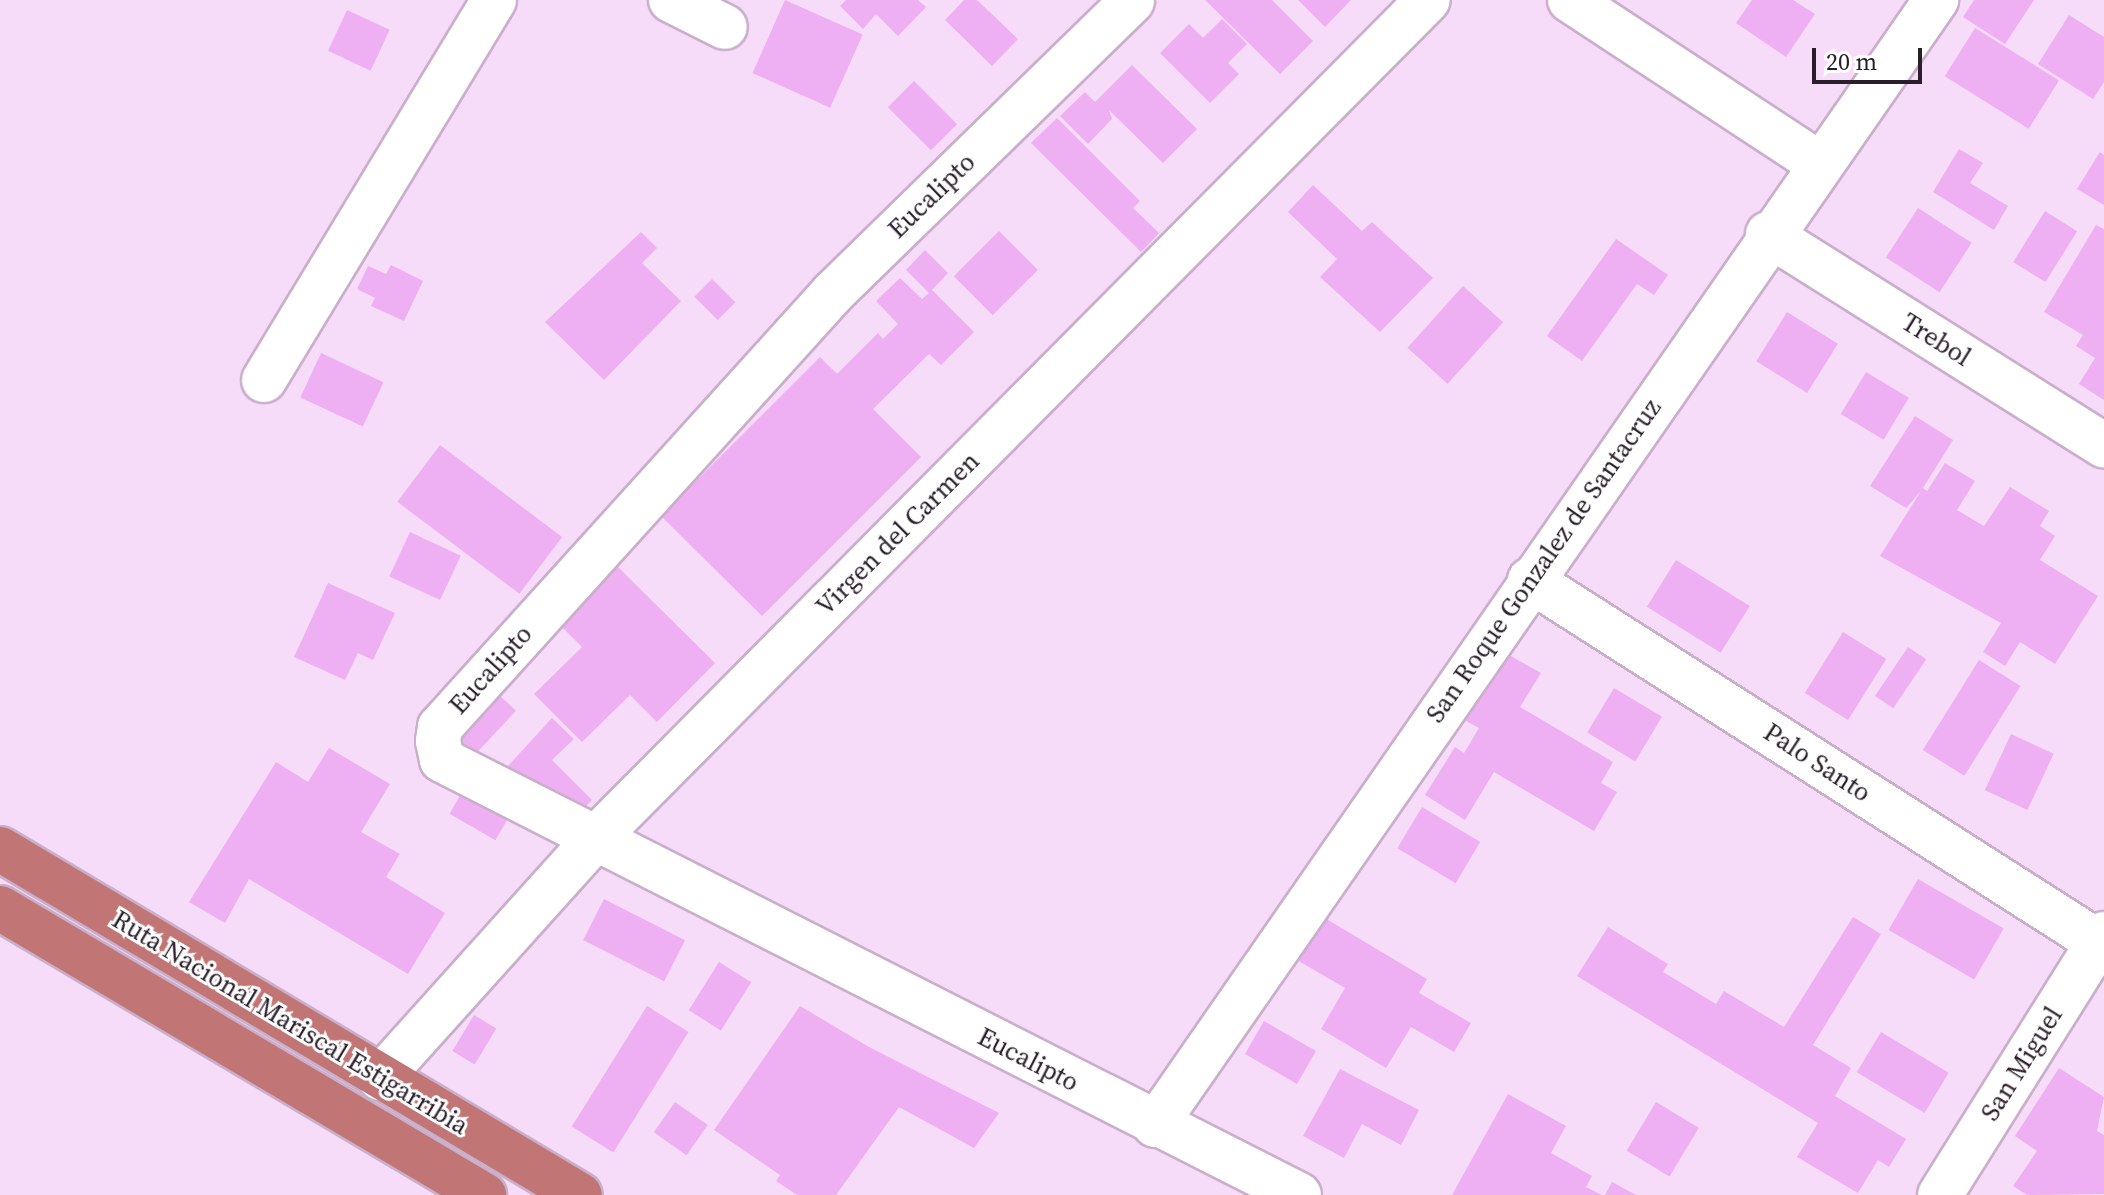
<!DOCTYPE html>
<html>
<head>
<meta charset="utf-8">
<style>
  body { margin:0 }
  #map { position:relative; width:2104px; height:1195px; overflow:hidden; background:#f7dcf9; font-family:"Source Serif 4",serif }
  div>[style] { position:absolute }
  .building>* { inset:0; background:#efaff3; transform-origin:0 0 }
  .roads { filter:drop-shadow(2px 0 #caafcb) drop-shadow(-2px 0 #caafcb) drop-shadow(0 2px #caafcb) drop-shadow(0 -2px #caafcb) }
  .minor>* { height:44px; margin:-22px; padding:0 22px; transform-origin:22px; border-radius:22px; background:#fff }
  .highway>* { height:44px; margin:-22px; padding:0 22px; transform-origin:22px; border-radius:22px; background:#c17575 }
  span { translate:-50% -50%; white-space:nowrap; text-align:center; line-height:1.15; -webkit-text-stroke:6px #fff; paint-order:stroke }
  .street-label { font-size:26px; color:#291e29 }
  .scale { position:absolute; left:1812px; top:48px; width:110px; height:36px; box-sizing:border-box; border:4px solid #291e29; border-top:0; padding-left:10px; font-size:24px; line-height:28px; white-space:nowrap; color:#291e29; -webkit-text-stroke:6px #fff; paint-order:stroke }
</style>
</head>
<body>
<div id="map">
  <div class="building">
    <div style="left:785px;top:0;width:85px;height:80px;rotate:24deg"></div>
    <div style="clip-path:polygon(846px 0,918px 0,926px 7px,898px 36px,876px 14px,863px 29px,840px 6px)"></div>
    <div style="clip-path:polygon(964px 0,977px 0,1018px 39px,992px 66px,945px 20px)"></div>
    <div style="clip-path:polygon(1205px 0,1272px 0,1313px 41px,1280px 74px)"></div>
    <div style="clip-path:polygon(1298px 0,1351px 0,1325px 27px)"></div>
    <div style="clip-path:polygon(1752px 0,1793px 0,1815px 14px,1786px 57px,1736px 23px)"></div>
    <div style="clip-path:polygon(1974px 0,2034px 0,2005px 44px,1963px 17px)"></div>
    <div style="left:347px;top:10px;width:47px;height:45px;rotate:25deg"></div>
    <div style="clip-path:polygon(2069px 15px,2104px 37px,2104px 82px,2093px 99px,2038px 64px)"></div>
    <div style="clip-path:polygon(1222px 19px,1247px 44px,1228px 63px,1239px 74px,1210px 103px,1160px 53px,1189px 24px,1203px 38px)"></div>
    <div style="left:1975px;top:28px;width:99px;height:57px;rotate:32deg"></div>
    <div style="clip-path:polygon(1132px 65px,1197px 129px,1163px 163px,1109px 110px,1112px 119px,1088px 144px,1060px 116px,1085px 92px,1095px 102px)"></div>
    <div style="left:914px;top:81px;width:61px;height:37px;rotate:45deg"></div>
    <div style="clip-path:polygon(1057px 118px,1140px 201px,1133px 208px,1159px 233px,1141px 252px,1031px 143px)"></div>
    <div style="clip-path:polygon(1959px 149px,1983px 163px,1970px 183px,2008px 206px,1994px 230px,1933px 192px)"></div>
    <div style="clip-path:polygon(2100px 152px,2104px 155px,2104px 205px,2077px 189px)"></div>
    <div style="clip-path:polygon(1313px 185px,1362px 231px,1372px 222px,1433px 278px,1380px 332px,1320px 277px,1337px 259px,1288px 212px)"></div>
    <div style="left:1918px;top:208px;width:64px;height:59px;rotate:33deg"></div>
    <div style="left:2045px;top:211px;width:38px;height:60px;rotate:32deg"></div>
    <div style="clip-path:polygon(2096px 225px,2104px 229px,2104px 400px,2079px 384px,2095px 358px,2076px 346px,2083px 335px,2044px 312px)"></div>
    <div style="left:999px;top:231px;width:55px;height:64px;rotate:45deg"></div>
    <div style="clip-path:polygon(641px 232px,657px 248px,642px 263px,681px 301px,604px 380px,545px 322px)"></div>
    <div style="clip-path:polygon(1616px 239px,1668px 275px,1654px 295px,1637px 284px,1582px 361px,1547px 336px)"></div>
    <div style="clip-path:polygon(925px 250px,948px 273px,932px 290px,974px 332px,941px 365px,929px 354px,873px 409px,921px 457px,762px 616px,661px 516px,820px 357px,837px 374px,878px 333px,883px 339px,898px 324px,876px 301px,900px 278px,922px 299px,929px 293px,906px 270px)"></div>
    <div style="clip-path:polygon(391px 265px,423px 281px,404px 321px,371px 306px,375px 298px,357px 289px,368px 266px,386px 274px)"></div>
    <div style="left:712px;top:279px;width:33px;height:25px;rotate:45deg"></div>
    <div style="left:1463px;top:286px;width:54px;height:83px;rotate:42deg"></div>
    <div style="left:1787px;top:312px;width:60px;height:58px;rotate:32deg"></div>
    <div style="left:321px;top:353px;width:69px;height:49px;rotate:25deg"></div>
    <div style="left:1866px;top:372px;width:50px;height:49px;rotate:31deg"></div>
    <div style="clip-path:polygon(1915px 416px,1953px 440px,1923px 488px,1927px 491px,1945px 463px,1975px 481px,1957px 510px,1984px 526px,2010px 487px,2049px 511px,2040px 526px,2055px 536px,2040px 560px,2098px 596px,2055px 664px,2020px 642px,2005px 666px,1983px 652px,2001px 623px,1880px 556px,1921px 491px,1906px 508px,1870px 486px)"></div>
    <div style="left:440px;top:445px;width:153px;height:71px;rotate:37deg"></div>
    <div style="left:410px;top:532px;width:56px;height:49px;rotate:25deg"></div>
    <div style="left:1676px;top:560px;width:87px;height:55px;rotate:32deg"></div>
    <div style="clip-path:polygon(618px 567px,715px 663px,657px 722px,630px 695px,582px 742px,534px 694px,582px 647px,560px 625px)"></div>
    <div style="clip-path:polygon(328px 583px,395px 613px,373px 660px,358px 653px,345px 680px,294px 657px)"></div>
    <div style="left:1843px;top:632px;width:51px;height:72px;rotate:32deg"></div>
    <div style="left:1908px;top:647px;width:22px;height:59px;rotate:34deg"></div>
    <div style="clip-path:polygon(1502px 651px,1541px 673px,1520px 707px,1613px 762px,1601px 783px,1617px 792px,1594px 831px,1494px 772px,1465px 820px,1425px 795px,1455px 747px,1464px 753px,1479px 728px,1462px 719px)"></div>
    <div style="left:1979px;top:660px;width:49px;height:106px;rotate:32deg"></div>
    <div style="left:1614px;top:688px;width:56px;height:52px;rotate:31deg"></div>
    <div style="left:497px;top:693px;width:26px;height:62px;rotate:43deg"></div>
    <div style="clip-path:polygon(552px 718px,574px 739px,552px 760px,592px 800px,575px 818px,497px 778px)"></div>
    <div style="left:2011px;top:734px;width:47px;height:62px;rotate:25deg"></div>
    <div style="clip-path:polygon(329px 748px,390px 784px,361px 832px,400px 854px,386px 877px,445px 913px,408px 974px,249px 879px,225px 923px,189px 902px,276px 762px,308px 782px)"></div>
    <div style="left:469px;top:780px;width:53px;height:39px;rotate:30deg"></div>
    <div style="left:1422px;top:807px;width:68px;height:48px;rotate:31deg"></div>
    <div style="left:1918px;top:879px;width:99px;height:59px;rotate:30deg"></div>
    <div style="left:604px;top:899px;width:91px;height:46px;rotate:27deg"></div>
    <div style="clip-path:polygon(1323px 917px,1427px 979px,1419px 993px,1471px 1023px,1454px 1052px,1411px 1027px,1386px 1068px,1321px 1029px,1345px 988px,1297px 960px)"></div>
    <div style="clip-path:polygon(1853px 917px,1881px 934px,1813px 1045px,1851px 1068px,1835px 1096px,1906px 1139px,1889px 1167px,1878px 1160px,1858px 1193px,1797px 1157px,1818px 1123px,1577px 976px,1608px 927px,1668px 964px,1663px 972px,1716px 1004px,1724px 991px,1784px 1027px)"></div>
    <div style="left:719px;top:962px;width:38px;height:57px;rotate:32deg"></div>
    <div style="left:647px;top:1006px;width:49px;height:142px;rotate:32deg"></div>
    <div style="clip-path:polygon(800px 1006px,869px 1047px,999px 1113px,974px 1148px,899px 1107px,836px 1195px,797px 1195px,776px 1181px,780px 1175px,714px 1130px)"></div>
    <div style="left:474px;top:1015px;width:26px;height:42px;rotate:31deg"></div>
    <div style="left:1264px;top:1021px;width:60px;height:38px;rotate:30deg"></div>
    <div style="left:1881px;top:1032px;width:79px;height:47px;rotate:31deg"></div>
    <div style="clip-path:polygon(2059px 1068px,2104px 1097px,2097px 1131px,2104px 1135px,2104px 1194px,2027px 1195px,2013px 1186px,2037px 1151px,2015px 1136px)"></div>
    <div style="clip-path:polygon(1340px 1069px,1419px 1110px,1401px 1145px,1362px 1124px,1344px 1158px,1303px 1136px)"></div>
    <div style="clip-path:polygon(1508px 1094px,1566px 1126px,1551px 1153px,1592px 1176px,1586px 1187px,1602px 1195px,1452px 1195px)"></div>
    <div style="left:675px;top:1102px;width:40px;height:37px;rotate:35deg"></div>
    <div style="left:1656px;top:1102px;width:50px;height:57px;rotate:31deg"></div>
    <div style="clip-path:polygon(1612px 1182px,1636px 1195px,1605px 1195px)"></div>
  </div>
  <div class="roads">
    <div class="minor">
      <div style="left:671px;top:0;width:60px;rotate:26.6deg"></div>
      <div style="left:1570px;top:0;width:297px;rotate:33.3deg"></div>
      <div style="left:1132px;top:1px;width:419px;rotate:135.7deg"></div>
      <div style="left:832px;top:294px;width:584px;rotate:132.15deg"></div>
      <div style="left:440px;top:727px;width:14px;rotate:98deg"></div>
      <div style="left:438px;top:741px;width:19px;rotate:78deg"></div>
      <div style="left:442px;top:760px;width:961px;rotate:26.91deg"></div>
      <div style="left:1768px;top:234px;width:397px;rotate:32.2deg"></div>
      <div style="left:264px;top:380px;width:444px;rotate:-58.8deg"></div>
      <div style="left:1530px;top:580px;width:681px;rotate:32.52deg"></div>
      <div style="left:380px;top:1078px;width:324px;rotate:-48deg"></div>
      <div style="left:597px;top:837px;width:1179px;rotate:-45.21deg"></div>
      <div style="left:1155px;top:1125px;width:1370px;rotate:-55.23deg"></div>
      <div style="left:1940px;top:1195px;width:308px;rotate:-57.9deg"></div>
    </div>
    <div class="highway">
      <div style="left:0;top:849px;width:675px;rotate:30.82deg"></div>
      <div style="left:0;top:908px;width:563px;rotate:30.67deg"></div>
    </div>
  </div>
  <div class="street-label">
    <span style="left:932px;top:196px;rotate:-44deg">Eucalipto</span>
    <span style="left:1936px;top:340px;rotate:32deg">Trebol</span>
    <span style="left:898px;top:534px;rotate:-45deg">Virgen del Carmen</span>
    <span style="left:1544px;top:561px;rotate:-55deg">San Roque Gonzalez de Santacruz</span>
    <span style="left:491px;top:670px;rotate:-48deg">Eucalipto</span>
    <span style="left:1817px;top:763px;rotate:33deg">Palo Santo</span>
    <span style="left:290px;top:1023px;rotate:31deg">Ruta Nacional Mariscal Estigarribia</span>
    <span style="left:1028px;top:1060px;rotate:27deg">Eucalipto</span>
    <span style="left:2022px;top:1064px;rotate:-58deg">San Miguel</span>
  </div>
  <div class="scale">20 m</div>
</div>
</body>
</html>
